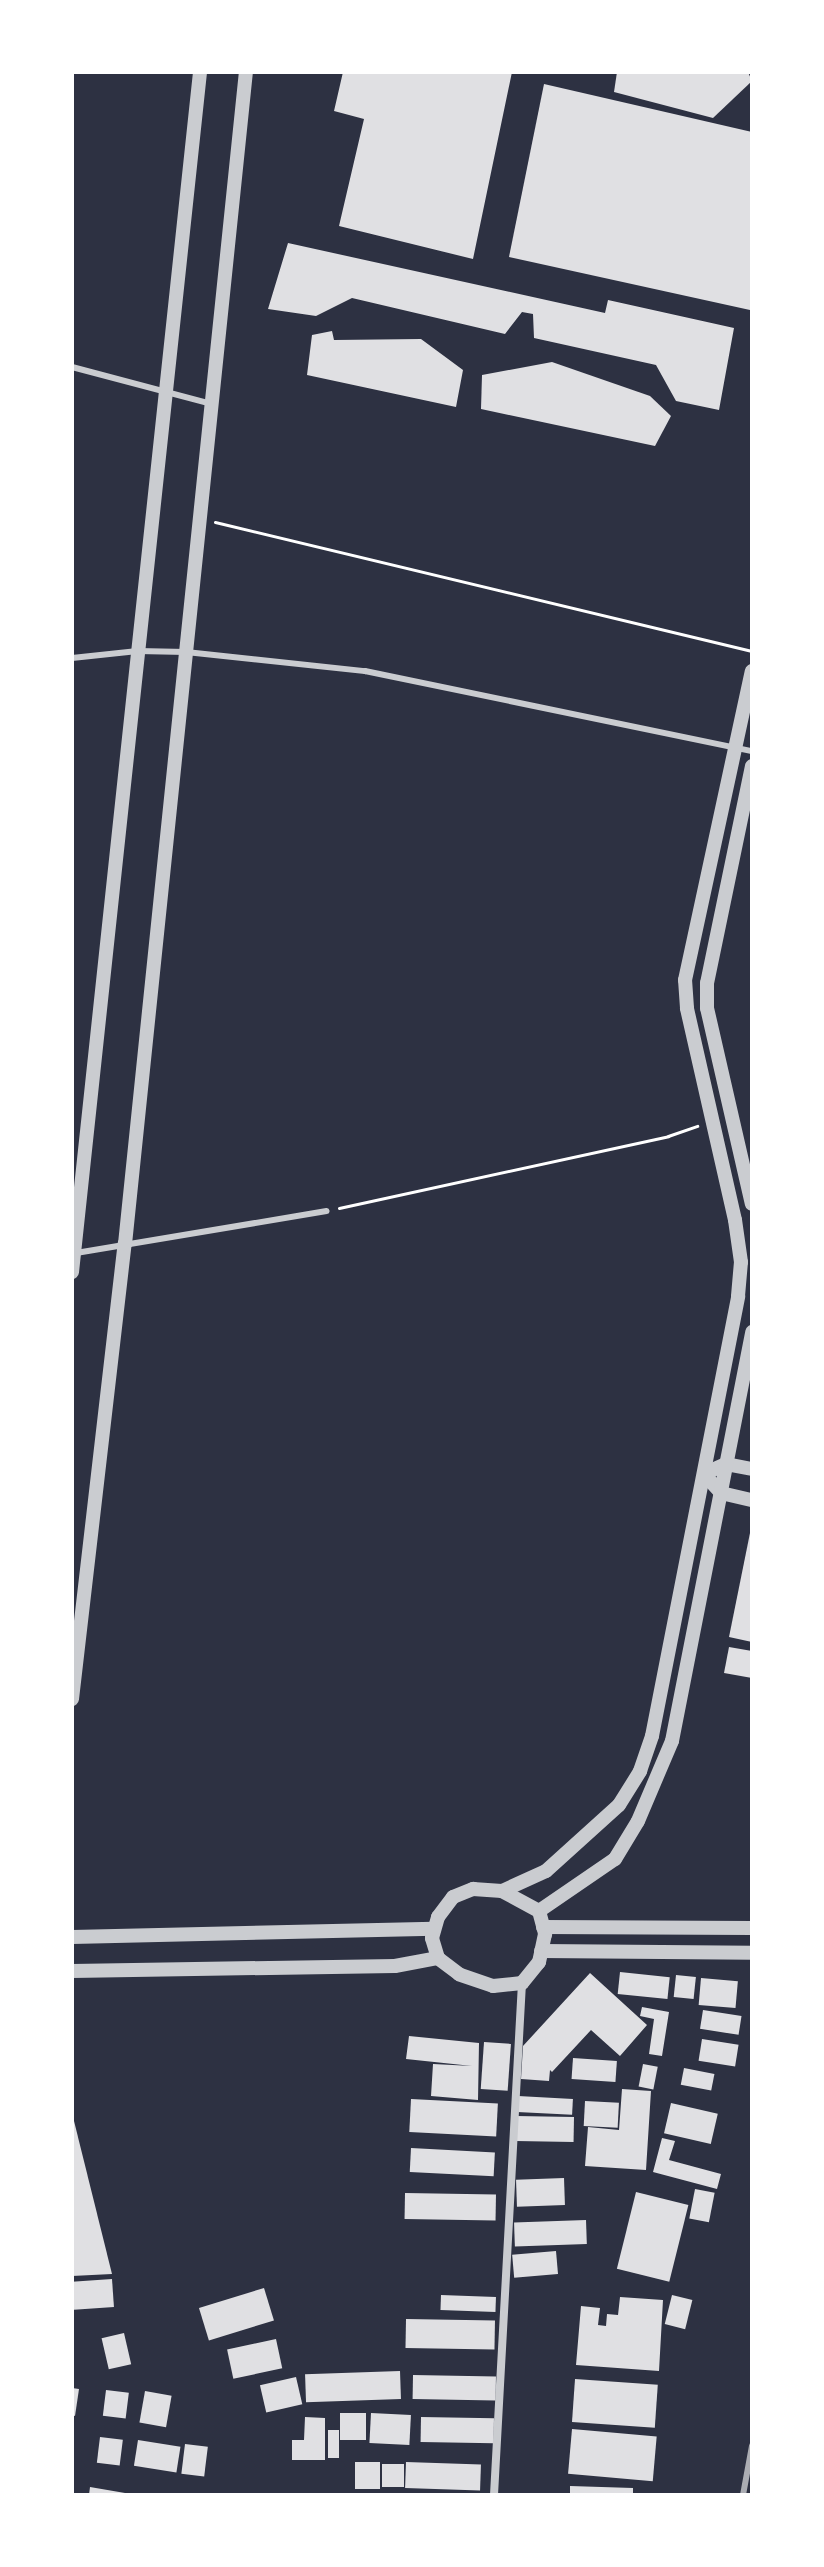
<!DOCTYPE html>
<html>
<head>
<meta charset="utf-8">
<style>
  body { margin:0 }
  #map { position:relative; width:824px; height:2567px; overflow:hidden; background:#2d3142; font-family:"Noto Sans",sans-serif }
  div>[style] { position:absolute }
  .building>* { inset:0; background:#e0e0e3; transform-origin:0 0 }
  .path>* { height:3px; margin:-1.5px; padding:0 1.5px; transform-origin:1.5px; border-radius:1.5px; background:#fff }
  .service>* { height:6px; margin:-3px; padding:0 3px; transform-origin:3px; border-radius:3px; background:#caccd0 }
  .minor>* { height:8px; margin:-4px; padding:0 4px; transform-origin:4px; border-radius:4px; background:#caccd0 }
  .tertiary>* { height:14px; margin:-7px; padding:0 7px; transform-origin:7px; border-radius:7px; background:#caccd0 }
  .rail>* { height:6px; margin:-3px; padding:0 3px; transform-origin:3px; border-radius:3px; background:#abadb3 }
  span { translate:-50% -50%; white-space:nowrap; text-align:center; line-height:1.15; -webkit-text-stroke:8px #fff; paint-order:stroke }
  .frame { position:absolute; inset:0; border:74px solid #fff; pointer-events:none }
</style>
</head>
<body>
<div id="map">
  <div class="building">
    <div style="clip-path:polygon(343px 72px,512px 72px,473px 259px,339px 226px,364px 119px,334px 111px)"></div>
    <div style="clip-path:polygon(617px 72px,748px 72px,752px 81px,713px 118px,614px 92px)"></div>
    <div style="clip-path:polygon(544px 84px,752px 132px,750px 310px,509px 257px)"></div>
    <div style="clip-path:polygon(288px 243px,605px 313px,608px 300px,734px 328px,719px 410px,676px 401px,656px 365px,534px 338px,533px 314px,522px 312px,505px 334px,352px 298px,316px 316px,268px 309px)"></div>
    <div style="clip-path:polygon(332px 331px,334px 340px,421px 339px,463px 370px,456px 407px,307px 375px,312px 335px)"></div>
    <div style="clip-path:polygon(552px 362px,650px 396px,671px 416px,655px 446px,481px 409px,482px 375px)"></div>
    <div style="clip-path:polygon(751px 1528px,752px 1528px,752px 1642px,729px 1637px)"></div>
    <div style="clip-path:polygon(729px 1647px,752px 1651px,752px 1678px,724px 1673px)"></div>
    <div style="left:620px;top:1972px;width:50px;height:22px;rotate:6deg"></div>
    <div style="clip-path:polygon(590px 1973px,647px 2025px,620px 2056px,591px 2030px,552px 2072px,550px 2070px,549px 2081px,521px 2079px,523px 2046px)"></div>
    <div style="left:676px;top:1975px;width:20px;height:22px;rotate:6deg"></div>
    <div style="left:701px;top:1978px;width:37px;height:27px;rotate:5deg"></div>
    <div style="clip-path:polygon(642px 2007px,669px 2012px,662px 2056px,649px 2054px,654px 2019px,640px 2016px)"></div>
    <div style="left:703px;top:2010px;width:39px;height:19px;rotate:9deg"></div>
    <div style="clip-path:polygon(409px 2036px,479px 2043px,478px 2100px,431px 2096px,433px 2064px,472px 2066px,406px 2059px)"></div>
    <div style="left:702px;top:2039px;width:37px;height:22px;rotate:9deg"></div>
    <div style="left:484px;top:2042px;width:27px;height:47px;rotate:4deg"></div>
    <div style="left:573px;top:2058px;width:44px;height:21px;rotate:4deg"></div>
    <div style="left:643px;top:2064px;width:15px;height:23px;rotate:11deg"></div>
    <div style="left:684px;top:2068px;width:31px;height:17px;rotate:11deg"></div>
    <div style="clip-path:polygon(622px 2089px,651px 2091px,646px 2170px,585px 2166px,588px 2127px,619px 2130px)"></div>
    <div style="left:518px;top:2096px;width:55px;height:16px;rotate:3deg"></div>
    <div style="left:411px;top:2099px;width:87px;height:33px;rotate:3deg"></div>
    <div style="left:585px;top:2101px;width:34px;height:25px;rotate:3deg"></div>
    <div style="left:671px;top:2103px;width:48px;height:31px;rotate:13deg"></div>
    <div style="left:516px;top:2116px;width:58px;height:25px;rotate:1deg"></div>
    <div style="clip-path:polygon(72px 2117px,73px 2117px,112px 2274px,72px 2276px)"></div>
    <div style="clip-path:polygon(662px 2138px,675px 2141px,669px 2160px,721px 2174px,717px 2189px,653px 2172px)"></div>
    <div style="left:411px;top:2148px;width:84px;height:24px;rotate:3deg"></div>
    <div style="left:564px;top:2178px;width:27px;height:48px;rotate:88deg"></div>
    <div style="left:695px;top:2189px;width:20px;height:30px;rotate:11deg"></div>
    <div style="left:636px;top:2192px;width:54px;height:79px;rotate:14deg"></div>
    <div style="left:405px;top:2193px;width:91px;height:26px;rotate:1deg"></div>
    <div style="left:586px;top:2220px;width:24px;height:72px;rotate:88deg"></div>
    <div style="left:556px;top:2251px;width:23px;height:44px;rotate:85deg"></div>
    <div style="left:112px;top:2279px;width:28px;height:40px;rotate:86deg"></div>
    <div style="left:264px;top:2288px;width:34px;height:68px;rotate:73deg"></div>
    <div style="left:441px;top:2295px;width:55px;height:15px;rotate:2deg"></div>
    <div style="left:672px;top:2295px;width:21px;height:30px;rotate:14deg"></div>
    <div style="clip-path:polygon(620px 2297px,663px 2300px,659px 2371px,576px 2365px,581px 2306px,600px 2308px,598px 2325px,606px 2326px,607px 2314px,618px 2315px)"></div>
    <div style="left:406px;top:2319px;width:89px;height:29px;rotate:1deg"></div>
    <div style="left:124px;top:2333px;width:32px;height:23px;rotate:77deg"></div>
    <div style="left:276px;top:2339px;width:30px;height:50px;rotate:78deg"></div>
    <div style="left:400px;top:2371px;width:28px;height:95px;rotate:88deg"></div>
    <div style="left:413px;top:2375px;width:83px;height:24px;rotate:1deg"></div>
    <div style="left:296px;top:2377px;width:28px;height:37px;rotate:77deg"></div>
    <div style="left:575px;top:2379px;width:83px;height:43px;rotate:4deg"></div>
    <div style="clip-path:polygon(72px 2388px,79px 2389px,75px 2416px,72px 2415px)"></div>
    <div style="left:106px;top:2390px;width:23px;height:26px;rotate:7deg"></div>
    <div style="left:145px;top:2391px;width:27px;height:32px;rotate:10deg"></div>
    <div style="left:340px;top:2413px;width:26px;height:27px"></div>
    <div style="left:371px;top:2413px;width:40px;height:30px;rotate:3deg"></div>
    <div style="clip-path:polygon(305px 2417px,325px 2418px,325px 2460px,292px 2460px,292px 2440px,304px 2440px)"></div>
    <div style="left:421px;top:2417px;width:73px;height:25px;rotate:1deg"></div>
    <div style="left:572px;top:2429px;width:85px;height:45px;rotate:5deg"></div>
    <div style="left:328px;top:2430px;width:11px;height:28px"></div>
    <div style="left:100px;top:2437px;width:23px;height:26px;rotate:7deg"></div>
    <div style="left:138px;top:2440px;width:43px;height:26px;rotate:9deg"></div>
    <div style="left:185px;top:2444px;width:23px;height:30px;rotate:7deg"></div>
    <div style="left:355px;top:2462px;width:25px;height:27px"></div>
    <div style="left:406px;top:2462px;width:75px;height:26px;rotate:2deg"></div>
    <div style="left:382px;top:2464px;width:22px;height:23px"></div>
    <div style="clip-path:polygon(570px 2486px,633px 2488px,633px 2495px,570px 2495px)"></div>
    <div style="clip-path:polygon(90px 2487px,125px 2493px,125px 2495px,89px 2495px)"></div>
  </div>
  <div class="path">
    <div style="left:215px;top:522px;width:552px;rotate:13.51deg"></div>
    <div style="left:339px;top:1208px;width:337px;rotate:-12.3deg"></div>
    <div style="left:668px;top:1136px;width:31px;rotate:-19deg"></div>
  </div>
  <div class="service">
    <div style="left:72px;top:367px;width:145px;rotate:14.8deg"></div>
    <div style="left:72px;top:658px;width:66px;rotate:-6.1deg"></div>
    <div style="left:138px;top:651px;width:48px;rotate:1.2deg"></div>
    <div style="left:186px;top:652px;width:180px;rotate:6.1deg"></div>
    <div style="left:365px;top:671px;width:395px;rotate:11.7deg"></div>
    <div style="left:76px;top:1253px;width:254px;rotate:-9.5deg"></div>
  </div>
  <div class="minor">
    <div style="left:494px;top:2495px;width:513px;rotate:-86.87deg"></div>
  </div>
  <div class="tertiary">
    <div style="left:752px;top:766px;width:222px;rotate:101.7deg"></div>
    <div style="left:707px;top:983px;width:25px;rotate:90deg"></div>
    <div style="left:707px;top:1008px;width:201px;rotate:77.1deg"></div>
    <div style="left:72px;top:1272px;width:1207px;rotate:-83.91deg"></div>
    <div style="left:752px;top:1469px;width:26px;rotate:-169deg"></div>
    <div style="left:726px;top:1464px;width:24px;rotate:156deg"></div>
    <div style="left:704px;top:1474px;width:25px;rotate:48deg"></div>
    <div style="left:721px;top:1493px;width:32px;rotate:13deg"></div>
    <div style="left:72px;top:1699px;width:458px;rotate:-83.4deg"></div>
    <div style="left:125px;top:1244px;width:1178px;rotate:-84.11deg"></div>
    <div style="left:473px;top:1889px;width:29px;rotate:4deg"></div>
    <div style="left:502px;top:1891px;width:42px;rotate:28.4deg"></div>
    <div style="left:539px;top:1911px;width:24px;rotate:75deg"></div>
    <div style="left:545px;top:1934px;width:29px;rotate:102deg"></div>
    <div style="left:539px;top:1962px;width:27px;rotate:129deg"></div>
    <div style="left:522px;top:1983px;width:29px;rotate:174deg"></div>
    <div style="left:493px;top:1986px;width:36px;rotate:-161deg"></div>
    <div style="left:459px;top:1974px;width:26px;rotate:-143deg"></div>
    <div style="left:438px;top:1958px;width:21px;rotate:-107deg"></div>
    <div style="left:432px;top:1938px;width:22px;rotate:-74deg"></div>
    <div style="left:438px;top:1917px;width:25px;rotate:-53deg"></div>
    <div style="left:453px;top:1897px;width:22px;rotate:-22deg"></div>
    <div style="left:502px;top:1891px;width:48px;rotate:-24.4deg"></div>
    <div style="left:546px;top:1871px;width:98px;rotate:-42.1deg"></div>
    <div style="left:619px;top:1805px;width:40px;rotate:-58deg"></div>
    <div style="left:640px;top:1771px;width:37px;rotate:-71deg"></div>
    <div style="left:652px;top:1736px;width:448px;rotate:-78.9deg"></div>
    <div style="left:738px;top:1296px;width:34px;rotate:-85deg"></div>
    <div style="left:741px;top:1262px;width:42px;rotate:-98.1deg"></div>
    <div style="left:735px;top:1220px;width:217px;rotate:-102.8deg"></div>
    <div style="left:687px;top:1008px;width:28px;rotate:-94deg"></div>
    <div style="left:685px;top:980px;width:316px;rotate:-77.8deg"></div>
    <div style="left:539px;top:1911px;width:92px;rotate:-34.4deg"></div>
    <div style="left:615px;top:1859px;width:44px;rotate:-58.8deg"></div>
    <div style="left:638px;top:1821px;width:87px;rotate:-67deg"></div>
    <div style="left:672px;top:1741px;width:417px;rotate:-78.9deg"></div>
    <div style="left:543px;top:1927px;width:209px;rotate:0.3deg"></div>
    <div style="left:72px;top:1937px;width:362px;rotate:-1.3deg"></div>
    <div style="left:541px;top:1951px;width:211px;rotate:0.5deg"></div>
    <div style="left:72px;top:1971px;width:323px;rotate:-0.9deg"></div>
    <div style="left:395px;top:1966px;width:44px;rotate:-10.5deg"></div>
  </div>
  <div class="rail">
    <div style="left:743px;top:2495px;width:50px;rotate:-79.6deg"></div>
  </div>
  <div class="frame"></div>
</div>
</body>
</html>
